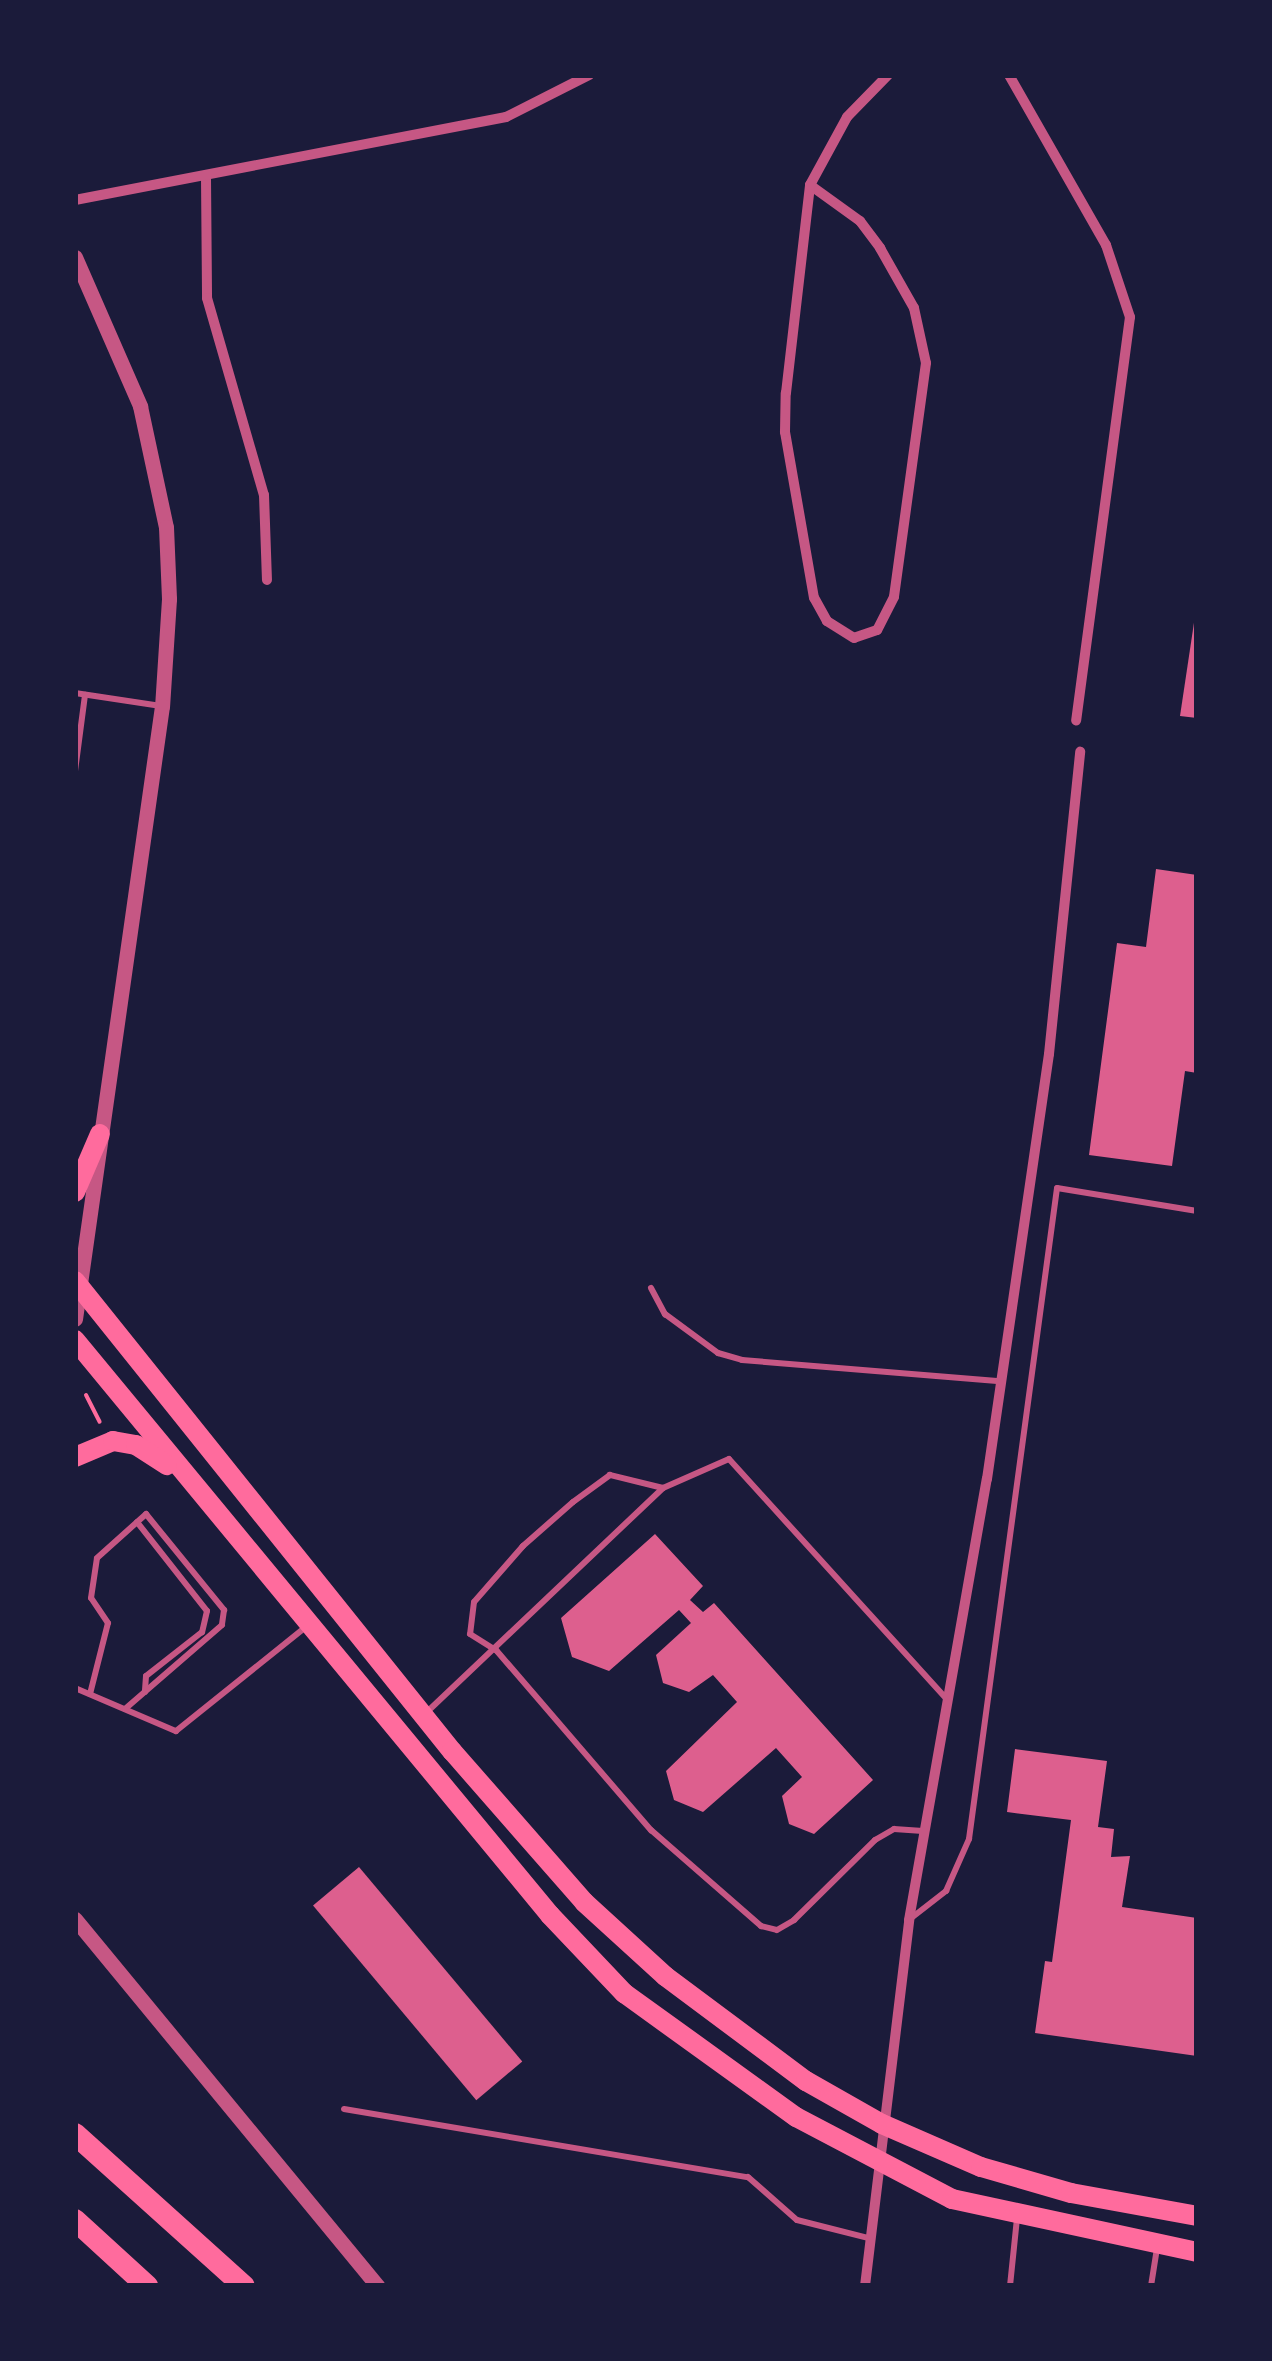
<!DOCTYPE html>
<html>
<head>
<meta charset="utf-8">
<style>
  body { margin:0 }
  #map { position:relative; width:1272px; height:2361px; overflow:hidden; background:#1b1b3a; font-family:"Open Sans",sans-serif }
  div>[style] { position:absolute }
  .building>* { inset:0; background:#dd5f8e; transform-origin:0 0 }
  .path>* { height:4px; margin:-2px; padding:0 2px; transform-origin:2px; border-radius:2px; background:#ff6b9d }
  .service>* { height:6px; margin:-3px; padding:0 3px; transform-origin:3px; border-radius:3px; background:#c65784 }
  .minor>* { height:10px; margin:-5px; padding:0 5px; transform-origin:5px; border-radius:5px; background:#c65784 }
  .tertiary>* { height:15px; margin:-7.5px; padding:0 7.5px; transform-origin:7.5px; border-radius:7.5px; background:#c65784 }
  .primary>* { height:20px; margin:-10px; padding:0 10px; transform-origin:10px; border-radius:10px; background:#ff6b9d }
  .motorway>* { height:22px; margin:-11px; padding:0 11px; transform-origin:11px; border-radius:11px; background:#ff6b9d }
  span { translate:-50% -50%; white-space:nowrap; text-align:center; line-height:1.15; -webkit-text-stroke:8px #1b1b3a; paint-order:stroke }
  .frame { position:absolute; inset:0; border:78px solid #1b1b3a; pointer-events:none }
</style>
</head>
<body>
<div id="map">
  <div class="building">
    <div style="clip-path:polygon(1195px 616px,1197px 616px,1197px 718px,1180px 716px)"></div>
    <div style="clip-path:polygon(1156px 869px,1197px 875px,1197px 1073px,1185px 1071px,1172px 1166px,1089px 1155px,1117px 943px,1146px 947px)"></div>
    <div style="clip-path:polygon(655px 1534px,703px 1586px,690px 1600px,703px 1612px,714px 1603px,873px 1780px,814px 1834px,789px 1824px,782px 1796px,802px 1777px,776px 1748px,703px 1812px,674px 1800px,666px 1771px,737px 1702px,713px 1675px,689px 1692px,663px 1683px,656px 1655px,691px 1623px,679px 1610px,609px 1671px,572px 1657px,561px 1618px)"></div>
    <div style="clip-path:polygon(1015px 1749px,1107px 1761px,1098px 1827px,1114px 1829px,1111px 1857px,1130px 1856px,1122px 1907px,1197px 1918px,1197px 2056px,1035px 2033px,1045px 1961px,1052px 1962px,1071px 1820px,1007px 1812px)"></div>
    <div style="left:359px;top:1867px;width:254px;height:60px;rotate:50deg"></div>
  </div>
  <div class="path">
    <div style="left:86px;top:1395px;width:30px;rotate:63deg"></div>
  </div>
  <div class="service">
    <div style="left:75px;top:693px;width:87px;rotate:8.6deg"></div>
    <div style="left:75px;top:771px;width:77px;rotate:-82.5deg"></div>
    <div style="left:651px;top:1288px;width:30px;rotate:62deg"></div>
    <div style="left:665px;top:1314px;width:66px;rotate:36.3deg"></div>
    <div style="left:718px;top:1353px;width:25px;rotate:16deg"></div>
    <div style="left:742px;top:1360px;width:256px;rotate:4.7deg"></div>
    <div style="left:663px;top:1488px;width:55px;rotate:-166.2deg"></div>
    <div style="left:610px;top:1475px;width:46px;rotate:143.9deg"></div>
    <div style="left:573px;top:1502px;width:67px;rotate:138.7deg"></div>
    <div style="left:523px;top:1546px;width:74px;rotate:131.2deg"></div>
    <div style="left:474px;top:1602px;width:32px;rotate:97deg"></div>
    <div style="left:470px;top:1634px;width:31px;rotate:32deg"></div>
    <div style="left:496px;top:1650px;width:238px;rotate:49.3deg"></div>
    <div style="left:651px;top:1830px;width:146px;rotate:41.1deg"></div>
    <div style="left:761px;top:1926px;width:16px;rotate:14deg"></div>
    <div style="left:777px;top:1930px;width:20px;rotate:-30deg"></div>
    <div style="left:794px;top:1920px;width:114px;rotate:-44.6deg"></div>
    <div style="left:875px;top:1840px;width:22px;rotate:-30deg"></div>
    <div style="left:894px;top:1829px;width:29px;rotate:4deg"></div>
    <div style="left:137px;top:1522px;width:113px;rotate:51.8deg"></div>
    <div style="left:207px;top:1611px;width:22px;rotate:103deg"></div>
    <div style="left:202px;top:1632px;width:71px;rotate:141.8deg"></div>
    <div style="left:146px;top:1676px;width:16px;rotate:94deg"></div>
    <div style="left:75px;top:1688px;width:110px;rotate:23.1deg"></div>
    <div style="left:176px;top:1731px;width:166px;rotate:-38.7deg"></div>
    <div style="left:90px;top:1694px;width:73px;rotate:-75.8deg"></div>
    <div style="left:108px;top:1623px;width:30px;rotate:-124deg"></div>
    <div style="left:91px;top:1598px;width:40px;rotate:-81.5deg"></div>
    <div style="left:97px;top:1558px;width:66px;rotate:-41.9deg"></div>
    <div style="left:146px;top:1514px;width:124px;rotate:50.9deg"></div>
    <div style="left:224px;top:1610px;width:15px;rotate:98deg"></div>
    <div style="left:222px;top:1625px;width:128px;rotate:139.1deg"></div>
    <div style="left:428px;top:1711px;width:324px;rotate:-43.5deg"></div>
    <div style="left:663px;top:1488px;width:72px;rotate:-23.7deg"></div>
    <div style="left:729px;top:1459px;width:324px;rotate:47.8deg"></div>
    <div style="left:910px;top:1919px;width:46px;rotate:-37.9deg"></div>
    <div style="left:946px;top:1891px;width:57px;rotate:-66.1deg"></div>
    <div style="left:969px;top:1839px;width:657px;rotate:-82.3deg"></div>
    <div style="left:1057px;top:1188px;width:142px;rotate:9.3deg"></div>
    <div style="left:344px;top:2109px;width:410px;rotate:9.6deg"></div>
    <div style="left:748px;top:2177px;width:65px;rotate:41.3deg"></div>
    <div style="left:797px;top:2220px;width:73px;rotate:14.2deg"></div>
    <div style="left:1010px;top:2286px;width:68px;rotate:-84.1deg"></div>
    <div style="left:1151px;top:2286px;width:38px;rotate:-81deg"></div>
  </div>
  <div class="minor">
    <div style="left:1009px;top:75px;width:196px;rotate:60.3deg"></div>
    <div style="left:1106px;top:245px;width:76px;rotate:71.6deg"></div>
    <div style="left:1130px;top:317px;width:407px;rotate:97.6deg"></div>
    <div style="left:206px;top:178px;width:120px;rotate:89.5deg"></div>
    <div style="left:207px;top:298px;width:205px;rotate:73.9deg"></div>
    <div style="left:264px;top:495px;width:85px;rotate:88deg"></div>
    <div style="left:810px;top:185px;width:62px;rotate:35.8deg"></div>
    <div style="left:860px;top:221px;width:34px;rotate:53deg"></div>
    <div style="left:880px;top:248px;width:69px;rotate:60.5deg"></div>
    <div style="left:914px;top:308px;width:56px;rotate:77.7deg"></div>
    <div style="left:926px;top:363px;width:236px;rotate:97.8deg"></div>
    <div style="left:894px;top:597px;width:37px;rotate:117deg"></div>
    <div style="left:877px;top:630px;width:24px;rotate:161deg"></div>
    <div style="left:854px;top:638px;width:32px;rotate:-148deg"></div>
    <div style="left:827px;top:621px;width:26px;rotate:-119deg"></div>
    <div style="left:814px;top:598px;width:169px;rotate:-99.9deg"></div>
    <div style="left:785px;top:432px;width:39px;rotate:-89deg"></div>
    <div style="left:786px;top:393px;width:209px;rotate:-83.4deg"></div>
    <div style="left:810px;top:185px;width:77px;rotate:-61.4deg"></div>
    <div style="left:847px;top:117px;width:59px;rotate:-45.7deg"></div>
    <div style="left:75px;top:200px;width:439px;rotate:-10.9deg"></div>
    <div style="left:506px;top:117px;width:93px;rotate:-26.8deg"></div>
    <div style="left:865px;top:2286px;width:369px;rotate:-83.1deg"></div>
    <div style="left:909px;top:1920px;width:448px;rotate:-80deg"></div>
    <div style="left:987px;top:1479px;width:429px;rotate:-81.7deg"></div>
    <div style="left:1049px;top:1054px;width:304px;rotate:-84.1deg"></div>
  </div>
  <div class="tertiary">
    <div style="left:75px;top:257px;width:163px;rotate:66.4deg"></div>
    <div style="left:140px;top:406px;width:124px;rotate:77.9deg"></div>
    <div style="left:166px;top:527px;width:72px;rotate:87.6deg"></div>
    <div style="left:169px;top:599px;width:107px;rotate:93.7deg"></div>
    <div style="left:162px;top:706px;width:619px;rotate:98.08deg"></div>
    <div style="left:75px;top:1919px;width:476px;rotate:50.5deg"></div>
  </div>
  <div class="primary">
    <div style="left:75px;top:1192px;width:63px;rotate:-66.7deg"></div>
    <div style="left:75px;top:1281px;width:603px;rotate:51.27deg"></div>
    <div style="left:452px;top:1751px;width:201px;rotate:48.8deg"></div>
    <div style="left:584px;top:1902px;width:110px;rotate:42.4deg"></div>
    <div style="left:665px;top:1976px;width:176px;rotate:36.7deg"></div>
    <div style="left:806px;top:2081px;width:87px;rotate:29.5deg"></div>
    <div style="left:882px;top:2124px;width:108px;rotate:23.5deg"></div>
    <div style="left:981px;top:2167px;width:94px;rotate:16.1deg"></div>
    <div style="left:1071px;top:2193px;width:128px;rotate:10.3deg"></div>
    <div style="left:75px;top:1340px;width:746px;rotate:50.44deg"></div>
    <div style="left:550px;top:1915px;width:108px;rotate:46.5deg"></div>
    <div style="left:624px;top:1993px;width:212px;rotate:35.8deg"></div>
    <div style="left:796px;top:2117px;width:176px;rotate:27.7deg"></div>
    <div style="left:952px;top:2199px;width:251px;rotate:12.2deg"></div>
    <div style="left:75px;top:1457px;width:41px;rotate:-22.8deg"></div>
    <div style="left:113px;top:1441px;width:23px;rotate:10deg"></div>
    <div style="left:136px;top:1445px;width:37px;rotate:33deg"></div>
  </div>
  <div class="motorway">
    <div style="left:75px;top:2134px;width:227px;rotate:42deg"></div>
    <div style="left:75px;top:2220px;width:98px;rotate:42.5deg"></div>
  </div>
  <div class="frame"></div>
</div>
</body>
</html>
